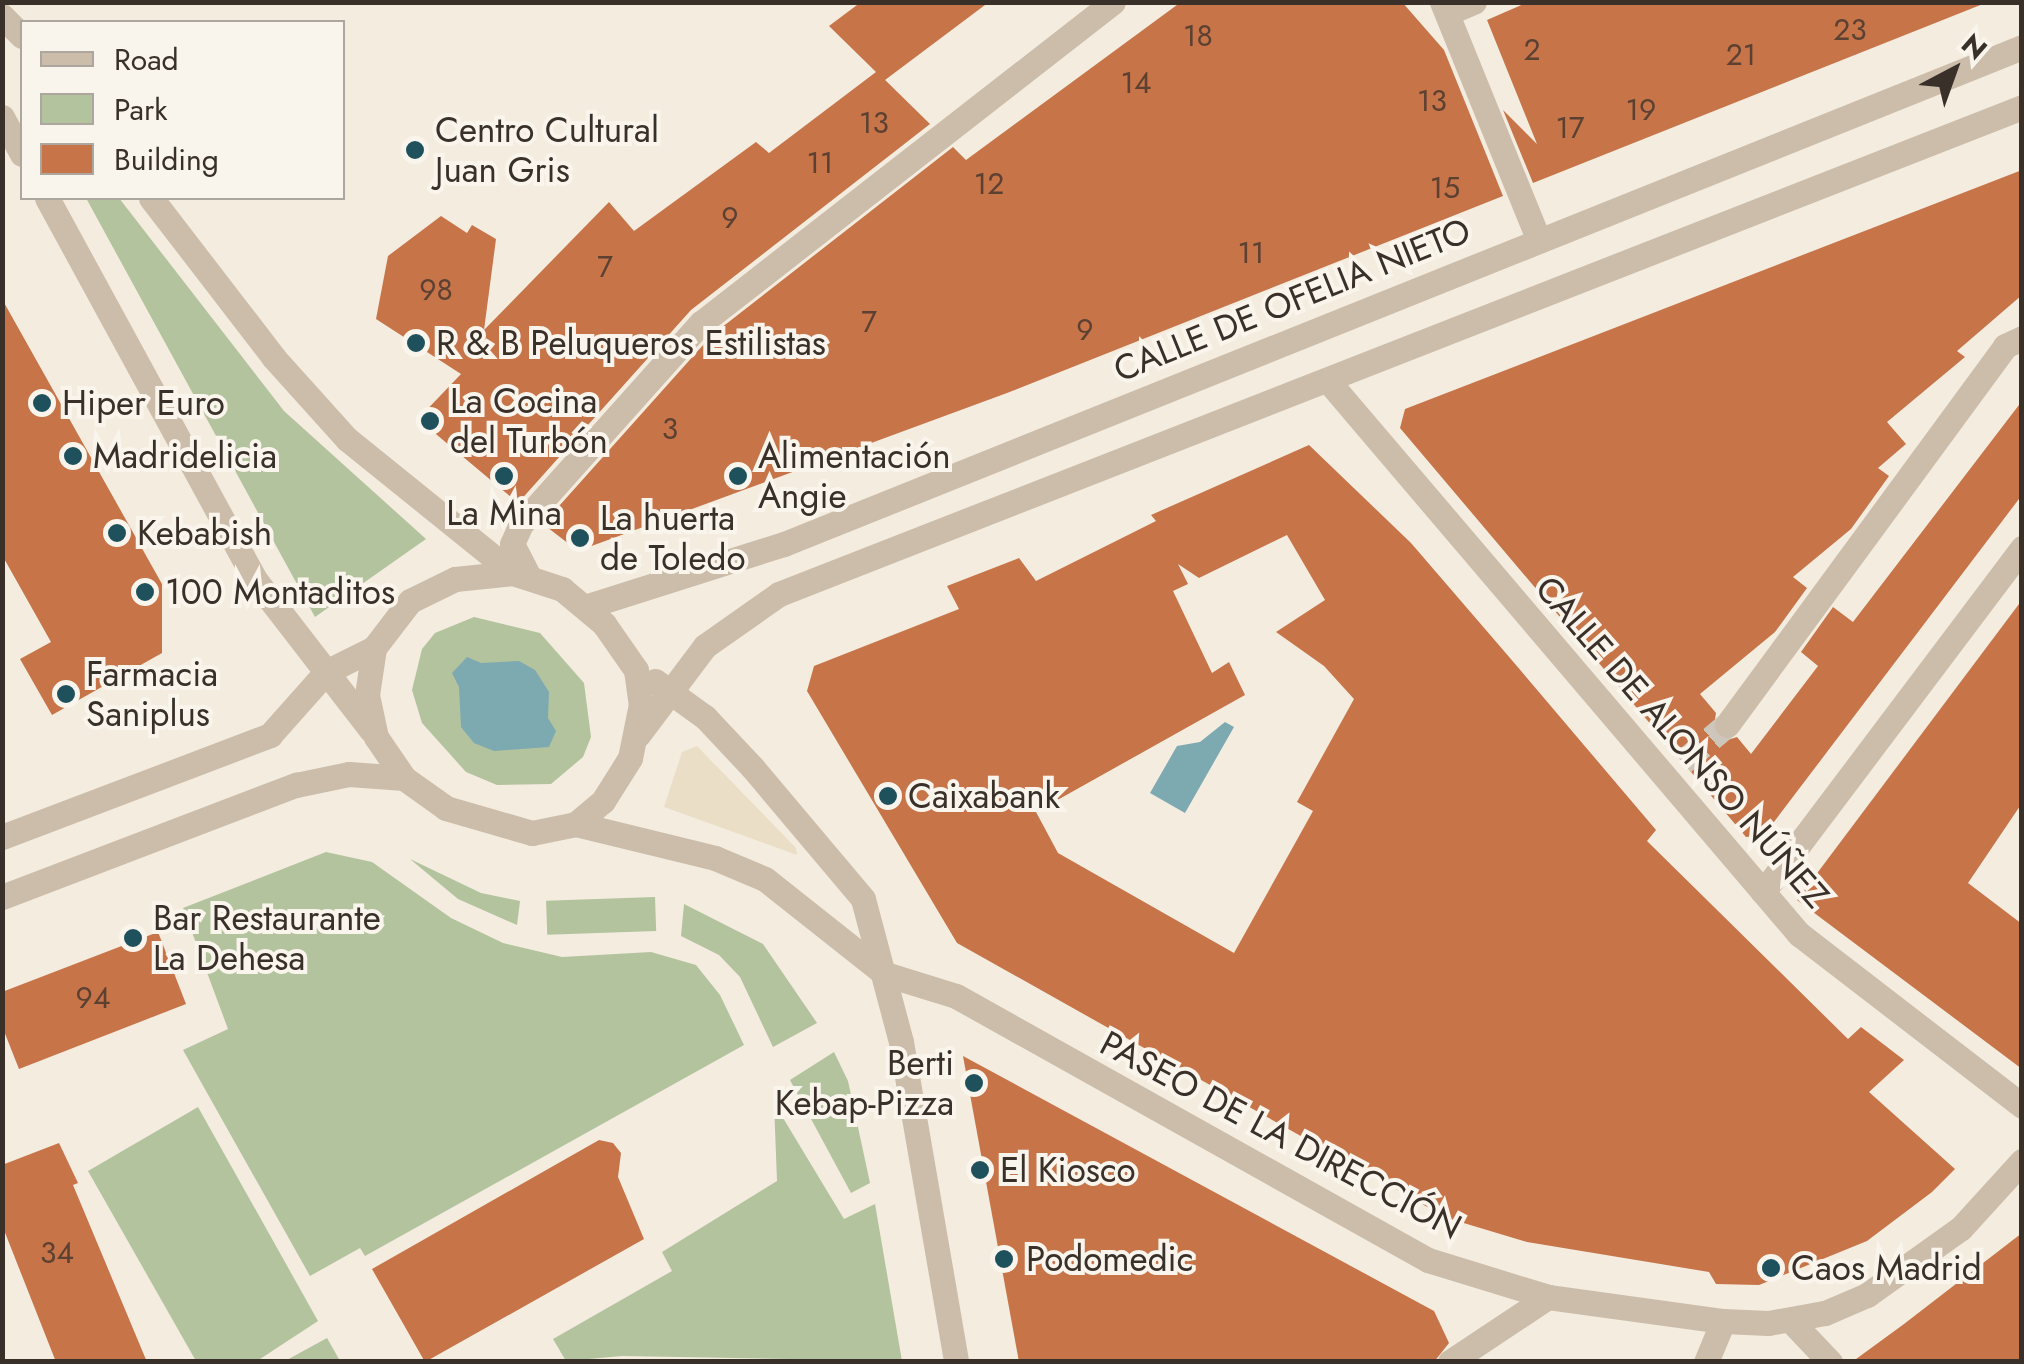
<!DOCTYPE html>
<html>
<head>
<meta charset="utf-8">
<style>
  body { margin:0 }
  #map { position:relative; width:2024px; height:1364px; overflow:hidden; background:#f3ecdf; font-family:Jost,sans-serif }
  div>[style] { position:absolute }
  .green>* { inset:0; background:#b3c39e; transform-origin:0 0 }
  .plaza>* { inset:0; background:#ebdec6 }
  .water>* { inset:0; background:#7da9b1 }
  .building>* { inset:0; background:#c77449 }
  .minor-tunnel>* { height:25px; margin-top:-12.5px; transform-origin:0; background:repeating-linear-gradient(90deg,#cec6bb 0 25px,transparent 0 37px) }
  .minor>* { height:25px; margin:-12.5px; padding:0 12.5px; transform-origin:12.5px; border-radius:12.5px; background:#ccbdaa }
  .dots>* { width:28px; height:28px; translate:-50% -50%; box-sizing:border-box; border:5px solid #faf5ec; border-radius:50% }
  span { translate:-50% -50%; white-space:nowrap; text-align:center; line-height:1.15; -webkit-text-stroke:8px #faf5ec; paint-order:stroke }
  .number-label { font-size:30px; color:#5c4132 }
  .number-label span { -webkit-text-stroke-width:0 }
  .poi-label { font-size:35px; color:#39302a }
  .left { translate:0 -50%; text-align:left }
  .right { translate:-100% -50%; text-align:right }
  .street-label { font-size:35px; color:#39302a }
  .frame { position:absolute; inset:0; border:5px solid #39302a; pointer-events:none }
  .legend { position:absolute; left:20px; top:20px; width:325px; height:180px; box-sizing:border-box; background:#faf5ec; border:2px solid #ada69e; margin:0; padding:12px 18px; list-style:none; font-size:30px; color:#39302a }
  .legend li { display:flex; align-items:center; gap:20px; height:50px }
  .legend b { width:50px; border:2px solid #ada69e }
  .north { position:absolute; left:1904px; top:20px; width:100px; height:100px; -webkit-text-stroke:8px #faf5ec; paint-order:stroke; rotate:41deg; font-size:28px; font-weight:700; line-height:40px; text-align:center; color:#39302a }
  .north::after { content:''; display:block; margin:auto; width:35px; height:45px; background:#39302a; clip-path:polygon(50% 0,100% 100%,50% 72%,0 100%) }
</style>
</head>
<body>
<div id="map">
  <div class="green">
    <div style="clip-path:polygon(86px 198px,119px 198px,284px 411px,426px 539px,315px 617px)"></div>
    <div style="clip-path:polygon(474px 617px,540px 633px,584px 683px,591px 737px,583px 757px,551px 784px,497px 785px,466px 772px,422px 723px,412px 690px,422px 649px,435px 633px)"></div>
    <div style="clip-path:polygon(326px 852px,372px 862px,451px 918px,503px 943px,562px 957px,651px 952px,696px 965px,720px 995px,744px 1045px,365px 1256px,360px 1248px,310px 1276px,183px 1050px,228px 1029px,183px 908px)"></div>
    <div style="clip-path:polygon(410px 859px,481px 893px,520px 901px,517px 925px,458px 899px)"></div>
    <div style="left:655px;top:897px;width:34px;height:109px;rotate:88deg"></div>
    <div style="clip-path:polygon(684px 904px,763px 944px,817px 1023px,773px 1047px,740px 977px,719px 955px,681px 936px)"></div>
    <div style="clip-path:polygon(834px 1052px,848px 1081px,870px 1183px,851px 1193px,790px 1080px)"></div>
    <div style="clip-path:polygon(774px 1103px,844px 1219px,875px 1204px,902px 1361px,622px 1356px,566px 1361px,553px 1339px,672px 1271px,662px 1252px,777px 1181px)"></div>
    <div style="clip-path:polygon(198px 1107px,318px 1321px,257px 1361px,196px 1361px,88px 1171px)"></div>
    <div style="clip-path:polygon(327px 1338px,340px 1361px,285px 1361px)"></div>
  </div>
  <div class="plaza">
    <div style="clip-path:polygon(697px 746px,796px 848px,797px 855px,664px 807px,682px 752px)"></div>
  </div>
  <div class="water">
    <div style="clip-path:polygon(467px 657px,481px 663px,519px 661px,535px 670px,549px 692px,548px 718px,556px 731px,549px 747px,494px 751px,474px 743px,461px 727px,459px 687px,452px 673px)"></div>
    <div style="clip-path:polygon(1225px 722px,1234px 727px,1185px 813px,1150px 793px,1177px 746px,1200px 742px)"></div>
  </div>
  <div class="building">
    <div style="clip-path:polygon(861px 2px,989px 2px,885px 80px,880px 75px,930px 124px,691px 310px,518px 503px,418px 419px,461px 374px,376px 319px,388px 256px,441px 216px,467px 233px,472px 225px,496px 239px,484px 330px,609px 202px,634px 231px,756px 142px,769px 153px,876px 72px,829px 26px)"></div>
    <div style="clip-path:polygon(1181px 2px,1402px 2px,1444px 50px,1503px 196px,1007px 393px,578px 551px,543px 524px,712px 335px,953px 147px,966px 160px)"></div>
    <div style="clip-path:polygon(1528px 2px,1983px 2px,1983px 4px,1533px 183px,1503px 110px,1537px 144px,1487px 20px)"></div>
    <div style="clip-path:polygon(2022px 170px,2022px 295px,1957px 351px,1965px 357px,1887px 422px,1906px 444px,1878px 468px,1889px 476px,1851px 529px,1793px 577px,1807px 588px,1775px 632px,1700px 694px,1716px 713px,1713px 732px,1724px 741px,1737px 737px,1751px 754px,1818px 666px,1801px 652px,1833px 607px,1853px 622px,2022px 401px,2022px 495px,1764px 835px,1746px 837px,1400px 428px,1405px 409px)"></div>
    <div style="clip-path:polygon(2px 299px,162px 584px,162px 653px,52px 715px,20px 659px,51px 642px,2px 555px)"></div>
    <div style="clip-path:polygon(evenodd,1309px 445px,1411px 543px,1510px 658px,1656px 830px,1647px 841px,1848px 1039px,1861px 1027px,1904px 1060px,1869px 1092px,1955px 1169px,1932px 1192px,1867px 1241px,1759px 1285px,1716px 1284px,1709px 1272px,1527px 1242px,1447px 1218px,957px 943px,807px 691px,814px 666px,959px 609px,947px 586px,1019px 558px,1036px 581px,1156px 521px,1151px 515px,1309px 445px,1287px 535px,1325px 600px,1276px 632px,1324px 666px,1354px 699px,1297px 802px,1313px 811px,1234px 953px,1058px 853px,1036px 812px,1245px 695px,1229px 662px,1212px 673px,1173px 591px,1188px 584px,1178px 564px,1199px 578px,1287px 535px)"></div>
    <div style="clip-path:polygon(2022px 600px,2022px 803px,1968px 883px,2022px 924px,2022px 1069px,1797px 900px)"></div>
    <div style="clip-path:polygon(158px 932px,186px 1004px,19px 1069px,2px 1026px,2px 992px)"></div>
    <div style="clip-path:polygon(963px 1056px,1434px 1311px,1449px 1343px,1434px 1362px,1019px 1362px)"></div>
    <div style="clip-path:polygon(599px 1140px,613px 1143px,621px 1153px,618px 1177px,644px 1239px,425px 1362px,372px 1269px)"></div>
    <div style="clip-path:polygon(59px 1143px,78px 1183px,73px 1185px,147px 1362px,56px 1362px,2px 1225px,2px 1165px)"></div>
    <div style="clip-path:polygon(2022px 1233px,2022px 1362px,1852px 1362px,1904px 1324px)"></div>
  </div>
  <div class="minor-tunnel">
    <div style="left:1683px;top:762px;width:57px;rotate:-40.1deg"></div>
  </div>
  <div class="minor">
    <div style="left:1442px;top:2px;width:256px;rotate:67.9deg"></div>
    <div style="left:1450px;top:12px;width:26px;rotate:-23deg"></div>
    <div style="left:2px;top:16px;width:28px;rotate:45deg"></div>
    <div style="left:2px;top:117px;width:42px;rotate:61.6deg"></div>
    <div style="left:47px;top:198px;width:436px;rotate:61.4deg"></div>
    <div style="left:256px;top:581px;width:188px;rotate:52.3deg"></div>
    <div style="left:151px;top:198px;width:202px;rotate:52.4deg"></div>
    <div style="left:274px;top:358px;width:109px;rotate:48deg"></div>
    <div style="left:347px;top:439px;width:213px;rotate:38.9deg"></div>
    <div style="left:1329px;top:382px;width:725px;rotate:49.59deg"></div>
    <div style="left:1799px;top:934px;width:282px;rotate:37.6deg"></div>
    <div style="left:513px;top:573px;width:52px;rotate:18.1deg"></div>
    <div style="left:562px;top:589px;width:55px;rotate:39.8deg"></div>
    <div style="left:604px;top:624px;width:56px;rotate:55.2deg"></div>
    <div style="left:636px;top:670px;width:34px;rotate:82deg"></div>
    <div style="left:641px;top:704px;width:55px;rotate:101.5deg"></div>
    <div style="left:630px;top:758px;width:51px;rotate:122.1deg"></div>
    <div style="left:603px;top:801px;width:35px;rotate:140deg"></div>
    <div style="left:576px;top:824px;width:45px;rotate:168.4deg"></div>
    <div style="left:532px;top:833px;width:90px;rotate:-163.8deg"></div>
    <div style="left:446px;top:808px;width:52px;rotate:-144.5deg"></div>
    <div style="left:404px;top:778px;width:50px;rotate:-124.3deg"></div>
    <div style="left:376px;top:737px;width:43px;rotate:-102.1deg"></div>
    <div style="left:367px;top:695px;width:48px;rotate:-81.5deg"></div>
    <div style="left:374px;top:648px;width:59px;rotate:-52.5deg"></div>
    <div style="left:410px;top:601px;width:50px;rotate:-26.1deg"></div>
    <div style="left:455px;top:579px;width:58px;rotate:-5.9deg"></div>
    <div style="left:528px;top:575px;width:35px;rotate:-117deg"></div>
    <div style="left:512px;top:544px;width:22px;rotate:-66deg"></div>
    <div style="left:521px;top:524px;width:270px;rotate:-48.2deg"></div>
    <div style="left:701px;top:323px;width:522px;rotate:-37.92deg"></div>
    <div style="left:585px;top:607px;width:209px;rotate:-17.6deg"></div>
    <div style="left:784px;top:544px;width:1334px;rotate:-21.87deg"></div>
    <div style="left:655px;top:681px;width:62px;rotate:35.8deg"></div>
    <div style="left:705px;top:717px;width:69px;rotate:46.8deg"></div>
    <div style="left:752px;top:767px;width:172px;rotate:49.9deg"></div>
    <div style="left:863px;top:899px;width:148px;rotate:75.1deg"></div>
    <div style="left:901px;top:1042px;width:325px;rotate:80.2deg"></div>
    <div style="left:1727px;top:725px;width:470px;rotate:-53.7deg"></div>
    <div style="left:2005px;top:346px;width:19px;rotate:-25deg"></div>
    <div style="left:638px;top:735px;width:111px;rotate:-53deg"></div>
    <div style="left:705px;top:646px;width:90px;rotate:-35.1deg"></div>
    <div style="left:779px;top:594px;width:1335px;rotate:-21.39deg"></div>
    <div style="left:576px;top:824px;width:143px;rotate:13.7deg"></div>
    <div style="left:715px;top:858px;width:54px;rotate:22.8deg"></div>
    <div style="left:765px;top:879px;width:153px;rotate:38.4deg"></div>
    <div style="left:885px;top:974px;width:74px;rotate:17.2deg"></div>
    <div style="left:956px;top:996px;width:541px;rotate:29.22deg"></div>
    <div style="left:1428px;top:1260px;width:126px;rotate:17.1deg"></div>
    <div style="left:1548px;top:1297px;width:177px;rotate:7.8deg"></div>
    <div style="left:1723px;top:1321px;width:45px;rotate:2.5deg"></div>
    <div style="left:1768px;top:1323px;width:58px;rotate:-10deg"></div>
    <div style="left:1825px;top:1313px;width:46px;rotate:-23.2deg"></div>
    <div style="left:1867px;top:1295px;width:115px;rotate:-35.5deg"></div>
    <div style="left:1961px;top:1228px;width:91px;rotate:-47.7deg"></div>
    <div style="left:2px;top:837px;width:287px;rotate:-20.8deg"></div>
    <div style="left:270px;top:735px;width:84px;rotate:-48.4deg"></div>
    <div style="left:326px;top:672px;width:54px;rotate:-26.6deg"></div>
    <div style="left:1763px;top:892px;width:431px;rotate:-53deg"></div>
    <div style="left:2px;top:897px;width:315px;rotate:-20.9deg"></div>
    <div style="left:296px;top:785px;width:54px;rotate:-11.7deg"></div>
    <div style="left:349px;top:774px;width:55px;rotate:4.2deg"></div>
    <div style="left:1791px;top:1321px;width:57px;rotate:46.4deg"></div>
    <div style="left:1450px;top:1362px;width:118px;rotate:-33.6deg"></div>
    <div style="left:1706px;top:1362px;width:44px;rotate:-67.5deg"></div>
  </div>
  <div class="dots">
    <div style="left:415px;top:150px;background:#1e515c"></div>
    <div style="left:416px;top:343px;background:#1e515c"></div>
    <div style="left:42px;top:403px;background:#1e515c"></div>
    <div style="left:430px;top:421px;background:#1e515c"></div>
    <div style="left:73px;top:456px;background:#1e515c"></div>
    <div style="left:504px;top:476px;background:#1e515c"></div>
    <div style="left:738px;top:476px;background:#1e515c"></div>
    <div style="left:117px;top:533px;background:#1e515c"></div>
    <div style="left:580px;top:538px;background:#1e515c"></div>
    <div style="left:145px;top:592px;background:#1e515c"></div>
    <div style="left:66px;top:694px;background:#1e515c"></div>
    <div style="left:888px;top:796px;background:#1e515c"></div>
    <div style="left:133px;top:938px;background:#1e515c"></div>
    <div style="left:974px;top:1083px;background:#1e515c"></div>
    <div style="left:980px;top:1170px;background:#1e515c"></div>
    <div style="left:1004px;top:1259px;background:#1e515c"></div>
    <div style="left:1771px;top:1268px;background:#1e515c"></div>
  </div>
  <div class="number-label">
    <span style="left:1850px;top:30px">23</span>
    <span style="left:1198px;top:36px">18</span>
    <span style="left:1532px;top:50px">2</span>
    <span style="left:1741px;top:55px">21</span>
    <span style="left:1136px;top:83px">14</span>
    <span style="left:1432px;top:101px">13</span>
    <span style="left:1641px;top:110px">19</span>
    <span style="left:874px;top:123px">13</span>
    <span style="left:1570px;top:128px">17</span>
    <span style="left:820px;top:163px">11</span>
    <span style="left:989px;top:184px">12</span>
    <span style="left:1445px;top:188px">15</span>
    <span style="left:730px;top:218px">9</span>
    <span style="left:1251px;top:253px">11</span>
    <span style="left:605px;top:267px">7</span>
    <span style="left:436px;top:290px">98</span>
    <span style="left:869px;top:322px">7</span>
    <span style="left:1085px;top:330px">9</span>
    <span style="left:670px;top:429px">3</span>
    <span style="left:93px;top:998px">94</span>
    <span style="left:57px;top:1253px">34</span>
  </div>
  <div class="poi-label">
    <span class="left" style="left:435px;top:150px">Centro Cultural<br>Juan Gris</span>
    <span class="left" style="left:436px;top:343px">R &amp; B Peluqueros Estilistas</span>
    <span class="left" style="left:450px;top:421px">La Cocina<br>del Turbón</span>
    <span class="left" style="left:62px;top:403px">Hiper Euro</span>
    <span class="left" style="left:93px;top:456px">Madridelicia</span>
    <span class="left" style="left:758px;top:476px">Alimentación<br>Angie</span>
    <span style="left:504px;top:513px">La Mina</span>
    <span class="left" style="left:600px;top:538px">La huerta<br>de Toledo</span>
    <span class="left" style="left:137px;top:533px">Kebabish</span>
    <span class="left" style="left:165px;top:592px">100 Montaditos</span>
    <span class="left" style="left:86px;top:694px">Farmacia<br>Saniplus</span>
    <span class="left" style="left:908px;top:796px">Caixabank</span>
    <span class="left" style="left:153px;top:938px">Bar Restaurante<br>La Dehesa</span>
    <span class="right" style="left:954px;top:1083px">Berti<br>Kebap-Pizza</span>
    <span class="left" style="left:1000px;top:1170px">El Kiosco</span>
    <span class="left" style="left:1026px;top:1259px">Podomedic</span>
    <span class="left" style="left:1791px;top:1268px">Caos Madrid</span>
  </div>
  <div class="street-label">
    <span style="left:1292px;top:300px;rotate:-22deg">CALLE DE OFELIA NIETO</span>
    <span style="left:1682px;top:742px;rotate:49deg">CALLE DE ALONSO NÚÑEZ</span>
    <span style="left:1281px;top:1135px;rotate:28deg">PASEO DE LA DIRECCIÓN</span>
  </div>
  <div class="frame"></div>
  <ul class="legend">
  <li><b style="height:12px;background:#ccbdaa"></b>Road</li>
  <li><b style="height:28px;background:#b3c39e"></b>Park</li>
  <li><b style="height:28px;background:#c77449"></b>Building</li>
  </ul>
  <div class="north">N</div>
</div>
</body>
</html>
